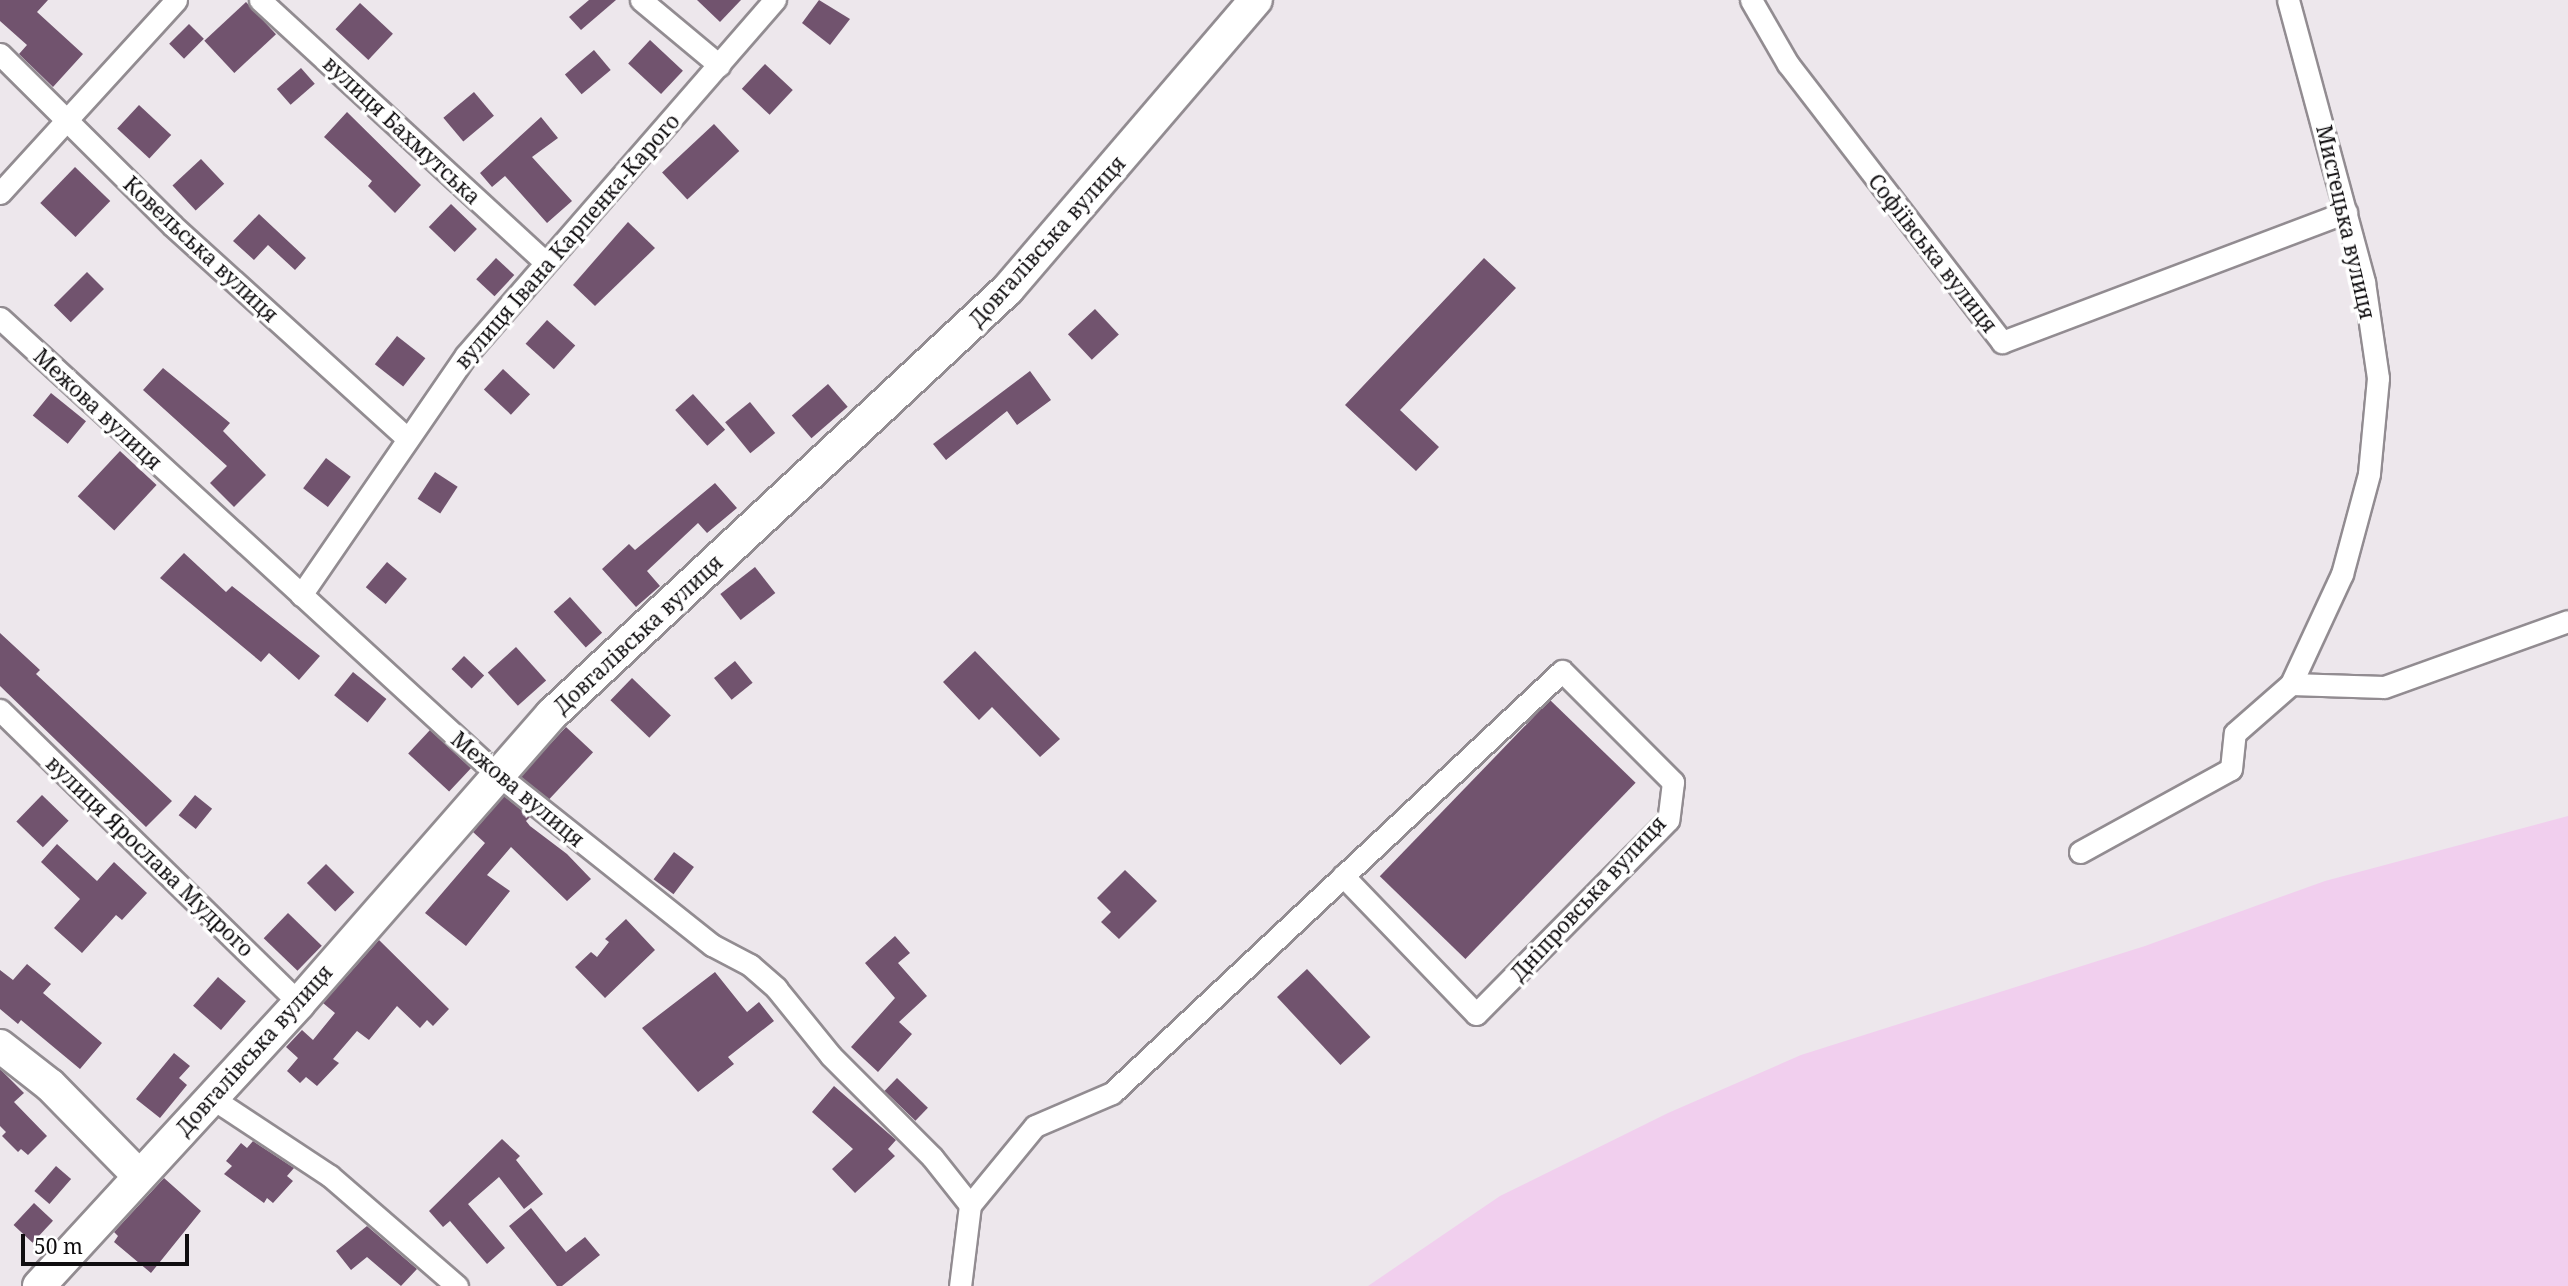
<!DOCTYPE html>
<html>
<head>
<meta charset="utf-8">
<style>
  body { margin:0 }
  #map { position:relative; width:2568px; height:1286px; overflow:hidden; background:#ede7ec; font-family:"Noto Serif",serif }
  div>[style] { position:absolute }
  .green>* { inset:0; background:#f1cfee }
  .building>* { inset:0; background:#71536e; transform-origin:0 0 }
  .roads { filter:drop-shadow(2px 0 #928c91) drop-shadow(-2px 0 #928c91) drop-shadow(0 2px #928c91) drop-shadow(0 -2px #928c91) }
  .street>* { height:21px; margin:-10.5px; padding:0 10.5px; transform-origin:10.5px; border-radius:10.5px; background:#fff }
  .secondary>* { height:32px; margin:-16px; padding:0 16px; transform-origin:16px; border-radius:16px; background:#fff }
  span { translate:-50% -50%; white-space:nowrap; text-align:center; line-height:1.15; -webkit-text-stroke:7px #fff; paint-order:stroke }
  .street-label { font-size:21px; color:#100e10 }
  .scale { position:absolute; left:21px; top:1234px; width:168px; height:32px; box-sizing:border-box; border:4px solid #100e10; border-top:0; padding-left:9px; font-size:21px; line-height:24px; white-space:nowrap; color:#100e10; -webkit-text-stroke:5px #fff; paint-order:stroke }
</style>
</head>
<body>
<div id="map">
  <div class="green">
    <div style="clip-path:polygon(2568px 816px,2568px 1286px,1368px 1286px,1500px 1196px,1668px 1113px,1801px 1055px,2145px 946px,2325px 881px)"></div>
  </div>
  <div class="building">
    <div style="clip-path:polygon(0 0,48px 0,37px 12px,83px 54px,53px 87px,19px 54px,27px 45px,0 21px)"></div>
    <div style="clip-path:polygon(589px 0,616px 0,581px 30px,569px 17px)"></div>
    <div style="clip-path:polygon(697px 0,741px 0,720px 22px)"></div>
    <div style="clip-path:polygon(819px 0,850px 19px,830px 45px,802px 23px)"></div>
    <div style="left:246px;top:2px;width:44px;height:57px;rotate:47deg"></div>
    <div style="left:360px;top:3px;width:45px;height:36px;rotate:43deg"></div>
    <div style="left:189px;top:24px;width:21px;height:28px;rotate:45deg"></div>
    <div style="left:650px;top:40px;width:45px;height:32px;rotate:43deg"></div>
    <div style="left:594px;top:50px;width:26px;height:38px;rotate:50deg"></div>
    <div style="left:765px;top:64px;width:38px;height:34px;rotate:43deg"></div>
    <div style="left:301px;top:68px;width:21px;height:32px;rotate:49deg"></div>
    <div style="left:474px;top:92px;width:31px;height:40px;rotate:50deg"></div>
    <div style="left:139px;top:105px;width:44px;height:32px;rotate:43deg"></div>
    <div style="clip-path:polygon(347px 112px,421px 185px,395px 213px,368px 186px,372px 181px,324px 137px)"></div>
    <div style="clip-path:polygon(541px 117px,558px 138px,532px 157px,572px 201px,547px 223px,505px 176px,492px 187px,480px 173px)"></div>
    <div style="left:714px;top:124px;width:37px;height:71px;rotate:47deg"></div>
    <div style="left:201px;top:159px;width:34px;height:39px;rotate:47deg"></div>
    <div style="left:75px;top:167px;width:49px;height:50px;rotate:44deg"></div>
    <div style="left:451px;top:204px;width:36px;height:32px;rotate:44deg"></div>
    <div style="clip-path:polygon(259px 214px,306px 258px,295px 270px,268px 245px,254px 260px,233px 241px)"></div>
    <div style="clip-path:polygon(628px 222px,655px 248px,595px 306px,573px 285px)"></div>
    <div style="left:496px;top:258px;width:25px;height:29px;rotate:43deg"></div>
    <div style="clip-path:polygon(1484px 258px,1516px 288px,1400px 410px,1439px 447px,1416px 471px,1345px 405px)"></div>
    <div style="left:87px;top:272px;width:24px;height:47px;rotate:45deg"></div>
    <div style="left:1095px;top:309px;width:35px;height:37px;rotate:47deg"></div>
    <div style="left:547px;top:320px;width:38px;height:32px;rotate:42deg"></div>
    <div style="left:397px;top:336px;width:36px;height:36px;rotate:38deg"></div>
    <div style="clip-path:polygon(163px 368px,230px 423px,223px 431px,266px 475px,234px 507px,210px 483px,227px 466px,143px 390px)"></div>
    <div style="left:503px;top:369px;width:37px;height:28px;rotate:43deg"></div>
    <div style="clip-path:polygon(1030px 371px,1051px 400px,1017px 425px,1007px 411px,946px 460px,933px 444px)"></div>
    <div style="left:828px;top:384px;width:30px;height:48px;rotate:49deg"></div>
    <div style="left:51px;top:393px;width:45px;height:29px;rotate:39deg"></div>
    <div style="left:693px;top:394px;width:48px;height:24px;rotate:48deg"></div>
    <div style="left:750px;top:402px;width:40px;height:32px;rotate:51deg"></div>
    <div style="left:120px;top:451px;width:50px;height:62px;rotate:43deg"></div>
    <div style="left:326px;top:458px;width:31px;height:38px;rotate:37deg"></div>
    <div style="left:435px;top:472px;width:27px;height:32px;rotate:33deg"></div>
    <div style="clip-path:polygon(715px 483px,737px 508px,707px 533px,698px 523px,647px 571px,660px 586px,636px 607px,602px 569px,629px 544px,635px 550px)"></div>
    <div style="clip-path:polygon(184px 553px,226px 592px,232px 586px,320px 656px,299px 680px,269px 653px,261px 662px,160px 578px)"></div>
    <div style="left:387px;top:562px;width:26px;height:33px;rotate:40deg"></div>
    <div style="left:755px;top:567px;width:33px;height:44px;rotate:52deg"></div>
    <div style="left:570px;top:597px;width:48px;height:22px;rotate:48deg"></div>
    <div style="clip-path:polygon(0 633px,40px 670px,36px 674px,172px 801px,146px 827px,0 686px)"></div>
    <div style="left:516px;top:647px;width:45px;height:38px;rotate:48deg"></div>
    <div style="clip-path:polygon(975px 651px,1060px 739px,1040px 757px,992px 707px,979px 720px,943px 682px)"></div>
    <div style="left:464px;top:656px;width:28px;height:18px;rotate:44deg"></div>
    <div style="left:735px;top:661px;width:28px;height:27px;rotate:51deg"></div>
    <div style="left:353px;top:672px;width:43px;height:30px;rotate:39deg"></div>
    <div style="left:632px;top:678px;width:54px;height:31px;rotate:44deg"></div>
    <div style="left:1550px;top:700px;width:119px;height:245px;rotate:44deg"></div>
    <div style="left:566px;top:727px;width:37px;height:67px;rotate:43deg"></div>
    <div style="left:430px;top:730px;width:56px;height:32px;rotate:43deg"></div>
    <div style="left:42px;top:795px;width:37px;height:37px;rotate:44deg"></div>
    <div style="left:195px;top:795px;width:22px;height:26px;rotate:39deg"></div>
    <div style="clip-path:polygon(504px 796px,530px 817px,526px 821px,530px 826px,567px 854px,591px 879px,567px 901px,511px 847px,487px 875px,510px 891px,466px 946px,425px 913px,485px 843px,473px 832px)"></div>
    <div style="clip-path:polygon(57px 844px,97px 881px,114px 862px,147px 893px,122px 920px,116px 915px,82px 953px,54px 928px,80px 899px,41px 862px)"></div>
    <div style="left:674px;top:852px;width:25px;height:34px;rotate:37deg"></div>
    <div style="left:326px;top:864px;width:40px;height:27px;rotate:45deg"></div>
    <div style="clip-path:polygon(1125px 870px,1157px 901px,1119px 939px,1101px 922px,1111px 912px,1097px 898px)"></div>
    <div style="left:288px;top:913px;width:47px;height:35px;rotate:44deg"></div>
    <div style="clip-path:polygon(626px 919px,655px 950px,605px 998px,575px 967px,591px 952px,597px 957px,609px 942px,605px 939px)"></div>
    <div style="clip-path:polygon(895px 936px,910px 953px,898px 963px,927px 996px,899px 1022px,912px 1034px,878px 1072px,851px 1047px,895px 998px,865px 963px)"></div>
    <div style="clip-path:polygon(379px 940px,449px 1009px,433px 1026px,427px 1020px,420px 1028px,397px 1006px,369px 1040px,357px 1031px,333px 1059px,339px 1063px,317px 1086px,306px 1077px,300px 1083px,287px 1071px,298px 1058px,286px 1047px,302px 1030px,313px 1040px,335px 1013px,323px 1003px)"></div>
    <div style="clip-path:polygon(27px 964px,51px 984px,43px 993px,102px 1043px,80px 1069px,21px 1020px,18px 1024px,0 1009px,0 970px,13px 980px)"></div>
    <div style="left:1307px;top:969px;width:93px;height:41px;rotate:47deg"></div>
    <div style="clip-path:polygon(715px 972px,747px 1012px,759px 1002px,774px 1021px,728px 1057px,734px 1064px,698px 1092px,642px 1028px)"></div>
    <div style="left:218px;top:977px;width:37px;height:38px;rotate:41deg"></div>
    <div style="clip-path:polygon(174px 1053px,190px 1066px,179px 1078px,187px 1085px,160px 1118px,136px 1099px)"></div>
    <div style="clip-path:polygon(0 1069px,24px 1093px,14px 1102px,47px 1136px,28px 1155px,21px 1149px,18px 1152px,2px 1136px,6px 1132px,0 1126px)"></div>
    <div style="left:897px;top:1078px;width:43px;height:18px;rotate:44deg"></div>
    <div style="clip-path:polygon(834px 1086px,896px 1140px,888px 1149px,895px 1156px,855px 1193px,832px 1169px,853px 1149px,812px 1112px)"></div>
    <div style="clip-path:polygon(502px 1139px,520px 1156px,516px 1160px,543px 1194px,524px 1209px,499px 1177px,468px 1204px,505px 1248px,487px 1264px,450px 1221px,443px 1227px,429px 1211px)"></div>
    <div style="clip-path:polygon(253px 1141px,294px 1168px,287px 1176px,293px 1181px,273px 1203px,267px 1198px,264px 1203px,224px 1174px,232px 1166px,226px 1161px,241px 1143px,247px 1148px)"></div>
    <div style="left:56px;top:1166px;width:20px;height:33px;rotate:41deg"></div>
    <div style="clip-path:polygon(164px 1178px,201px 1211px,151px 1273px,114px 1242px,118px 1236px,114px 1232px)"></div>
    <div style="left:34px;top:1203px;width:26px;height:30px;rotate:43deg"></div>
    <div style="clip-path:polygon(531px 1208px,566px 1252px,585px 1237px,600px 1255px,562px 1286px,557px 1286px,509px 1226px)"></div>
    <div style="clip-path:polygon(367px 1226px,417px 1269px,401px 1286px,367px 1257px,351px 1270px,336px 1251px)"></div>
  </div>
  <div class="roads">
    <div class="street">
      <div style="left:260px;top:0;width:386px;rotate:42.6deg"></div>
      <div style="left:641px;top:0;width:102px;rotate:39.8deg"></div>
      <div style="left:1751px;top:0;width:74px;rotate:60deg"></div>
      <div style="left:1788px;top:64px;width:351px;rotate:52.4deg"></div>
      <div style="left:2002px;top:342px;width:368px;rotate:-20.7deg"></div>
      <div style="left:2288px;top:0;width:292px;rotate:74.9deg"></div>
      <div style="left:2364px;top:282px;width:97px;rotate:81.7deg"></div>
      <div style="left:2378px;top:378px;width:96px;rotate:95.4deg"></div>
      <div style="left:2369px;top:474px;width:104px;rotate:105.1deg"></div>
      <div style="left:2342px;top:574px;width:121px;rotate:114.9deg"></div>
      <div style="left:0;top:54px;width:243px;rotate:44.8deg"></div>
      <div style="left:172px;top:225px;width:317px;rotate:42.2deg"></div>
      <div style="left:0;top:193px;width:261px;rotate:-47.6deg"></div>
      <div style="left:0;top:318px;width:674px;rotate:42.54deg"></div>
      <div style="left:497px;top:774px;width:275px;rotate:38.5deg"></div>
      <div style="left:712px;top:945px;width:43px;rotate:27.8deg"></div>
      <div style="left:750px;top:965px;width:35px;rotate:41deg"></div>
      <div style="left:776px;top:988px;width:87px;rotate:51deg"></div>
      <div style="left:831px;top:1056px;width:143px;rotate:45deg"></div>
      <div style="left:932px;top:1157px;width:61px;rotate:51.6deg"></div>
      <div style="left:970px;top:1205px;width:82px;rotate:97deg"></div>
      <div style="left:301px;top:595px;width:291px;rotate:-55.5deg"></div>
      <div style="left:466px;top:355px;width:471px;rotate:-49deg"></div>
      <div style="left:0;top:710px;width:419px;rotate:44.4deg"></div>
      <div style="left:2080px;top:852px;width:172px;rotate:-28.8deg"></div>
      <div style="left:2231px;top:769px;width:36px;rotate:-84deg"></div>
      <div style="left:2235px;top:733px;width:74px;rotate:-41.2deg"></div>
      <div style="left:2291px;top:684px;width:93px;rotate:1.8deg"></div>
      <div style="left:2384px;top:687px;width:195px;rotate:-19.7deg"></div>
      <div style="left:212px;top:1098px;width:141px;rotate:33.5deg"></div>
      <div style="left:330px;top:1176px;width:168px;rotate:40.9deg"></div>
      <div style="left:970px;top:1205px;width:102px;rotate:-50.6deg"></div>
      <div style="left:1035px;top:1126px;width:84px;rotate:-23.2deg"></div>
      <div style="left:1112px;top:1093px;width:617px;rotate:-43.16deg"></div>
      <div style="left:1562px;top:671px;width:157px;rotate:45deg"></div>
      <div style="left:1673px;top:782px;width:38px;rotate:97deg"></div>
      <div style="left:1668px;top:820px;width:273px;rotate:134.7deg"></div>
      <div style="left:1476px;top:1014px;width:192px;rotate:-133.9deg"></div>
    </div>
    <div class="secondary">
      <div style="left:0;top:1046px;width:63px;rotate:38deg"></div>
      <div style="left:50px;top:1085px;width:127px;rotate:45.6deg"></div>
      <div style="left:39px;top:1286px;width:384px;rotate:-47.4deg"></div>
      <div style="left:299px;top:1003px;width:383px;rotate:-48.8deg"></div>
      <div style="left:551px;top:715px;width:625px;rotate:-42.99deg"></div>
      <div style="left:1008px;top:289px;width:381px;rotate:-49.4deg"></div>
    </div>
  </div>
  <div class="street-label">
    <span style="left:402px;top:130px;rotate:43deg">вулиця Бахмутська</span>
    <span style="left:2346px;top:222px;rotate:77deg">Мистецька вулиця</span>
    <span style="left:567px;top:241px;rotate:-49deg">вулиця Івана Карпенка-Карого</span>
    <span style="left:1047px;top:241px;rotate:-48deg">Довгалівська вулиця</span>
    <span style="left:201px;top:249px;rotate:43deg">Ковельська вулиця</span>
    <span style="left:1933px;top:253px;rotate:52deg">Софіївська вулиця</span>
    <span style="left:98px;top:409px;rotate:43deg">Межова вулиця</span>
    <span style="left:638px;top:634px;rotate:-43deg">Довгалівська вулиця</span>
    <span style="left:518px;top:789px;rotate:40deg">Межова вулиця</span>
    <span style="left:150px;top:856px;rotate:44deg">вулиця Ярослава Мудрого</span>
    <span style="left:1588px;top:898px;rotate:-47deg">Дніпровська вулиця</span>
    <span style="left:254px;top:1050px;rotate:-48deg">Довгалівська вулиця</span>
  </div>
  <div class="scale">50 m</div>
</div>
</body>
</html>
